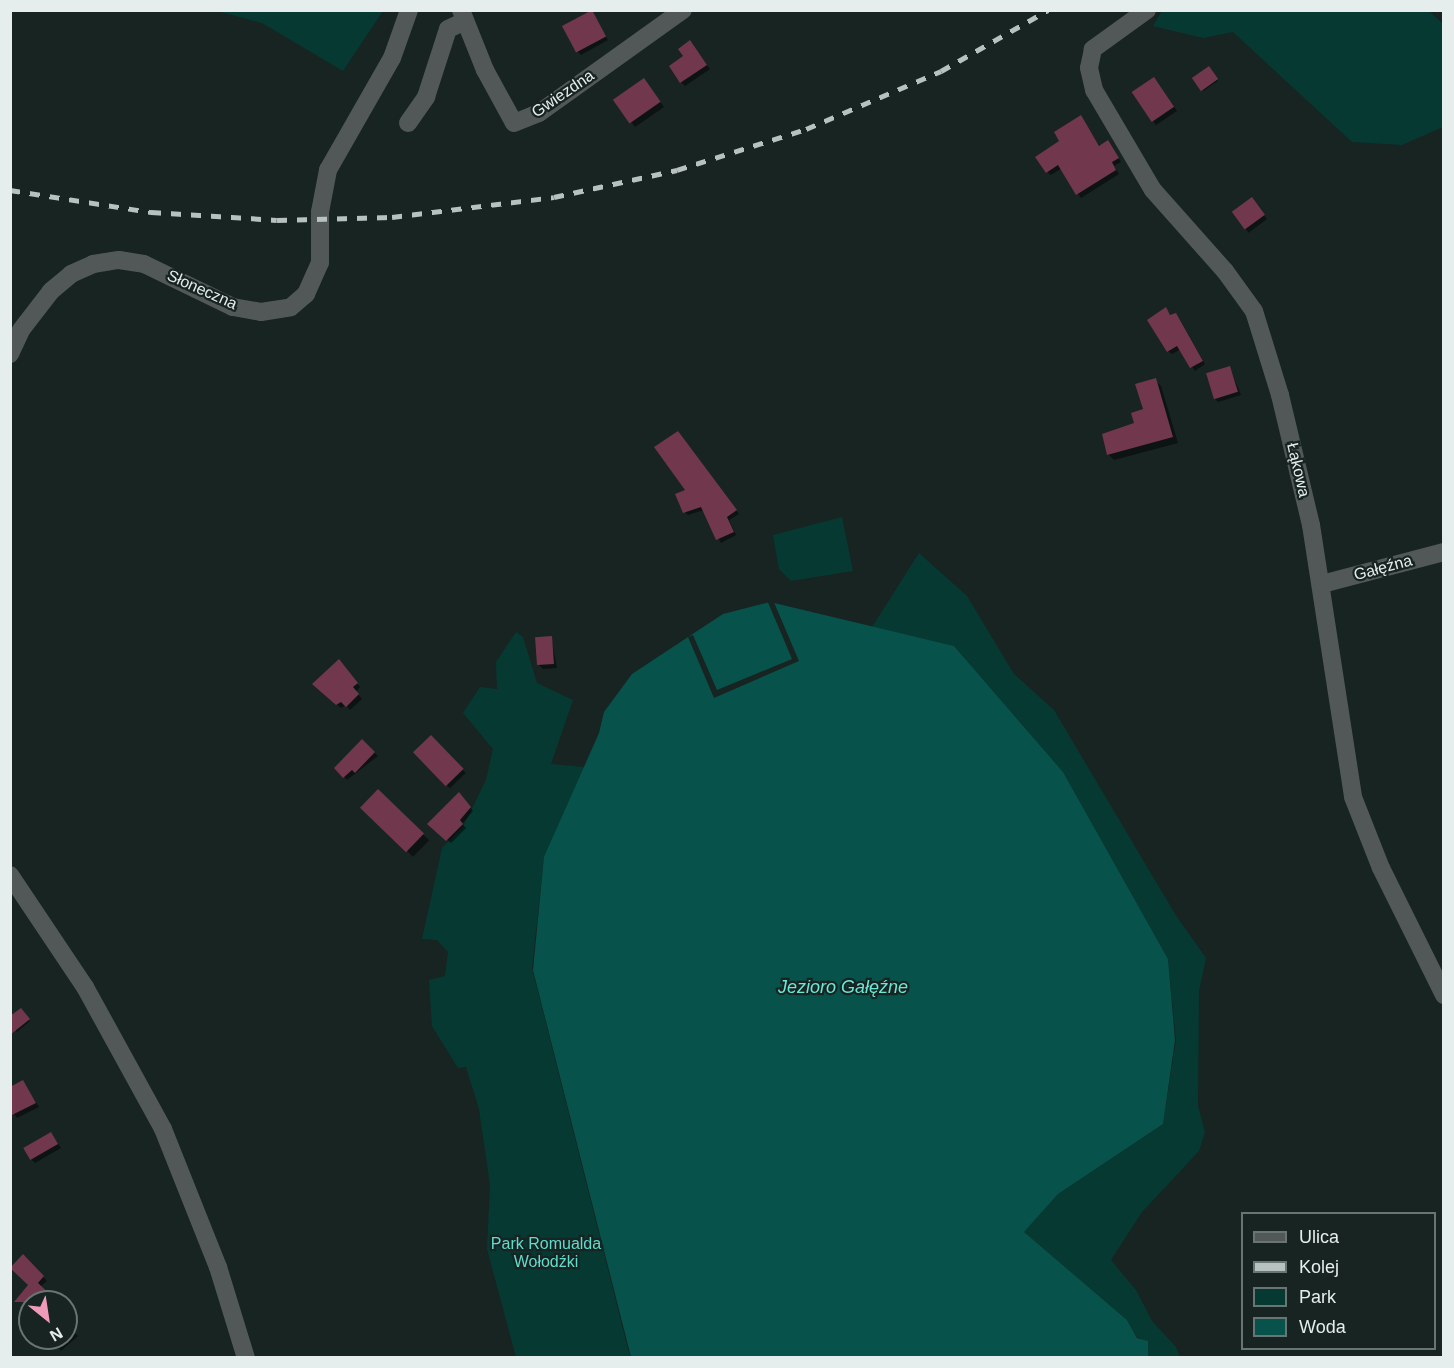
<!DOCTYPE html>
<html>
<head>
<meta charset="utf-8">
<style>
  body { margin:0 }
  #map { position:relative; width:1454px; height:1368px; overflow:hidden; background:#172422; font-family:Arial,sans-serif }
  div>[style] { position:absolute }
  .green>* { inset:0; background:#073933 }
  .water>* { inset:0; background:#07534b }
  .pier>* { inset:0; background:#172422 }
  .shadow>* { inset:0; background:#0007; transform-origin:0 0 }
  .building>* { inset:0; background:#71374d; transform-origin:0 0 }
  .minor>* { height:18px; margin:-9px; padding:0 9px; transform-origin:9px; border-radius:9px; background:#525857 }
  .rail>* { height:4.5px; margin-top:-2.25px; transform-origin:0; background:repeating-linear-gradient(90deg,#b7c1bf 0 10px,transparent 0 20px) }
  span { translate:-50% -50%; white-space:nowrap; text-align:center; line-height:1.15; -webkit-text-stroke:4.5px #172422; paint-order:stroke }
  .street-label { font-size:16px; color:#e5eeec }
  .park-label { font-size:16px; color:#5eddcd }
  .water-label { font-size:18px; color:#6ae8d7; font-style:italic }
  .frame { position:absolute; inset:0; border:12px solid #e5eeec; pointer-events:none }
  .legend { position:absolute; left:1241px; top:1212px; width:195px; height:138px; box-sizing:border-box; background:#172422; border:2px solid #697573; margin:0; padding:8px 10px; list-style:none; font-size:18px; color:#e5eeec }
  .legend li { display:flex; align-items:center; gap:12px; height:30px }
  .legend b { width:30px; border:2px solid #697573 }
  .north { position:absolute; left:18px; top:1290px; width:60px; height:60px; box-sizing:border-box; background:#172422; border:2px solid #697573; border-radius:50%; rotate:150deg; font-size:16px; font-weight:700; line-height:24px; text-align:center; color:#e5eeec }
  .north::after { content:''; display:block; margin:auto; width:21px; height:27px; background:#ef9ab8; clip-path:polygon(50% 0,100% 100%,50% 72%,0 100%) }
</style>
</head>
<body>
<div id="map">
  <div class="green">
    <div style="clip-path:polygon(217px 11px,383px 11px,343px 71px,262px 23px)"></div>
    <div style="clip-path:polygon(1162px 11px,1429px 11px,1443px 24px,1443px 127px,1402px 145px,1352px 142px,1233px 32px,1203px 38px,1153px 26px)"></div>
    <div style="clip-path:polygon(842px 517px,853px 571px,791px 581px,779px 569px,773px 535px)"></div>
    <div style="clip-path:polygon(919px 553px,967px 596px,1014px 674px,1054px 710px,1175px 914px,1206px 958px,1199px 991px,1198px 1106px,1205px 1132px,1199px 1151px,1142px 1212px,1111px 1260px,1136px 1290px,1152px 1321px,1176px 1347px,1180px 1357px,1148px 1357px,1147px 1341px,1137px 1337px,1127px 1320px,1024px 1232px,1058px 1194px,1163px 1124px,1176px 1040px,1168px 959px,1063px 772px,954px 646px,872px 627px)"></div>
    <div style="clip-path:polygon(516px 632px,523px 637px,537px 683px,573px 700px,551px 764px,584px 767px,544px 858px,532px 968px,630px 1357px,516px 1357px,487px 1249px,490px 1185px,479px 1109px,466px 1067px,458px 1068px,432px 1026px,429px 980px,445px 976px,448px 952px,437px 940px,422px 939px,442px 848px,463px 827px,486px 780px,493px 749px,463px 713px,480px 687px,497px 689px,496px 662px)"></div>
  </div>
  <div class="water">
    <div style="clip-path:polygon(770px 602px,954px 646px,1063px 772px,1168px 959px,1175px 1040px,1163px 1124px,1058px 1194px,1024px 1232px,1127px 1320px,1137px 1338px,1148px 1341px,1148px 1357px,631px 1357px,533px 970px,544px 857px,599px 733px,604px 712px,632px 674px,723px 614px)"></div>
  </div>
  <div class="pier">
    <div style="clip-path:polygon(767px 600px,773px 600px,799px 661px,714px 698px,688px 637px,693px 635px,717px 690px,792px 659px)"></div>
  </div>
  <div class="shadow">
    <div style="clip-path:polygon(591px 11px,608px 40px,581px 55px,577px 51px)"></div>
    <div style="clip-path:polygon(690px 42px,710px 69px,685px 86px,681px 82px)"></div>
    <div style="clip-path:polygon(1210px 69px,1218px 81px,1203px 91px,1202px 90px)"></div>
    <div style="clip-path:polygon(1158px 83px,1177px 111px,1156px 125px,1133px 93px)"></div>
    <div style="clip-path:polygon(647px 84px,664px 107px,635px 127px,615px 100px)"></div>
    <div style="clip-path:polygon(1081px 117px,1100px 147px,1111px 146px,1121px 162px,1114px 166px,1119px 174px,1081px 198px,1062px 168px,1051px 175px,1047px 172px,1061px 142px)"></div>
    <div style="left:1252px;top:199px;width:25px;height:23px;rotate:53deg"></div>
    <div style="clip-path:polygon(1166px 309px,1171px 316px,1179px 318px,1205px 364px,1195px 371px,1181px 349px,1172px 354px,1168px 351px)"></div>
    <div style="clip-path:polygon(1230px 368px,1241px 395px,1218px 402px,1214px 398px)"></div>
    <div style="clip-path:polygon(1155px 380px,1161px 386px,1178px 443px,1114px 460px,1108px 454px,1136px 424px)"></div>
    <div style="clip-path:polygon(681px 436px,739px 514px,729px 520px,736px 535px,721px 543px,704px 510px,688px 515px,685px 512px,688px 491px)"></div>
    <div style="clip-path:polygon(551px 637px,557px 668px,543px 669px,539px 665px)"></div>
    <div style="clip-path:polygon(343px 665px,360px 687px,356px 692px,362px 699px,350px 710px,346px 705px,341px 708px,318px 688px)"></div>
    <div style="left:431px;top:737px;width:50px;height:22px;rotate:46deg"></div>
    <div style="clip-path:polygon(362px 741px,378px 756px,347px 780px,336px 768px)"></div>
    <div style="left:378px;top:791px;width:71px;height:23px;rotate:44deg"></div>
    <div style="clip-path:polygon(459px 794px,473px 811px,462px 824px,466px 828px,451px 843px,429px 824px)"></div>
    <div style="clip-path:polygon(21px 1010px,30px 1021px,17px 1032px,10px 1024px)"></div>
    <div style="clip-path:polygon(23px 1082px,39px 1107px,17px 1118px,14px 1114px)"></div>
    <div style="clip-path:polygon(51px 1134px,61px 1148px,35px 1163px,31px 1159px)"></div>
    <div style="clip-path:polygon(23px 1256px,47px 1281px,40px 1287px,55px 1302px,30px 1302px,30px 1306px,20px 1297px,31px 1285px)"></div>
    <div style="clip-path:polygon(66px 1323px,78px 1336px,61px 1351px,49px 1338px,66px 1338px)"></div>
  </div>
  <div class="building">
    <div style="left:592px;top:10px;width:30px;height:34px;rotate:62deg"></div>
    <div style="clip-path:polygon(690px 40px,707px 65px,680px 83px,669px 66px,683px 56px,678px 49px)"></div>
    <div style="left:1209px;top:66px;width:16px;height:21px;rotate:55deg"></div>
    <div style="left:1154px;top:77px;width:36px;height:27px;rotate:56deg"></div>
    <div style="left:644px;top:78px;width:29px;height:38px;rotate:55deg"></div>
    <div style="clip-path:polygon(1081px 115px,1099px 146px,1108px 140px,1119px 158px,1112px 162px,1116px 170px,1076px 195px,1058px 165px,1046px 173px,1035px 157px,1059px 141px,1054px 132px)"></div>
    <div style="left:1252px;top:197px;width:22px;height:25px;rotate:54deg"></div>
    <div style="clip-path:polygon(1166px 307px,1170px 315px,1176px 313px,1203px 361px,1190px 368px,1177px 346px,1167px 352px,1147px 320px)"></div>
    <div style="left:1230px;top:366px;width:27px;height:25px;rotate:73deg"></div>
    <div style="clip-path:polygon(1156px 378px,1173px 437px,1107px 455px,1102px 434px,1134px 423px,1131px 413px,1143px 409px,1135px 384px)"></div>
    <div style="clip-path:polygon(678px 431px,737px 510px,727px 517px,734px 532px,716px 540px,701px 507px,683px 513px,675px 494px,685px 490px,654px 447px)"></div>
    <div style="left:552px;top:636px;width:28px;height:17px;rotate:86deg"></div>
    <div style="clip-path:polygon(339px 659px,358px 683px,353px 687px,359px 694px,346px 707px,341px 702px,336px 705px,312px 684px)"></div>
    <div style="left:431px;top:735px;width:47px;height:25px;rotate:46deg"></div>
    <div style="clip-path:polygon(362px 739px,375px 752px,355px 773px,352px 770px,343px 778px,334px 768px)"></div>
    <div style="left:378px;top:789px;width:64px;height:26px;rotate:44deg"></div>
    <div style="clip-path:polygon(459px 792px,471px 807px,460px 820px,463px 824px,446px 841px,427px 824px)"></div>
    <div style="clip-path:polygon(21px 1008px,30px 1019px,10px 1035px,10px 1016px)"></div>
    <div style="clip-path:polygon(23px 1080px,36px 1103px,10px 1116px,10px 1087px)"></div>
    <div style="left:51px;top:1132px;width:14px;height:32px;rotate:60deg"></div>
    <div style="clip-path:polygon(23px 1254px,44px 1276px,38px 1283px,58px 1302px,14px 1302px,28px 1285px,10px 1268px)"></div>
  </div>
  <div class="minor">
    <div style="left:461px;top:10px;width:65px;rotate:68.2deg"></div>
    <div style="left:485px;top:70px;width:60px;rotate:61.3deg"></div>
    <div style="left:514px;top:123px;width:27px;rotate:-22deg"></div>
    <div style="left:539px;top:113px;width:177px;rotate:-35.6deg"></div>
    <div style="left:1147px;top:10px;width:67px;rotate:144.2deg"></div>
    <div style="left:1093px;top:49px;width:19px;rotate:102deg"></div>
    <div style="left:1089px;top:68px;width:23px;rotate:77deg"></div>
    <div style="left:1094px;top:90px;width:116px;rotate:59.5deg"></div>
    <div style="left:1153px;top:190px;width:108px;rotate:48.4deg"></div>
    <div style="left:1225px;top:271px;width:49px;rotate:54.1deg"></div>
    <div style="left:1254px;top:311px;width:88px;rotate:72.8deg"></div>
    <div style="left:1280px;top:395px;width:134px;rotate:76.6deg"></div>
    <div style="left:1311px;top:525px;width:275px;rotate:81.2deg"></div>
    <div style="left:1353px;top:797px;width:76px;rotate:68.5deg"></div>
    <div style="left:1381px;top:868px;width:142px;rotate:63.6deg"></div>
    <div style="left:408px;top:123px;width:32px;rotate:-55deg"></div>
    <div style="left:426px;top:97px;width:71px;rotate:-72.1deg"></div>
    <div style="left:448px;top:29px;width:19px;rotate:-25deg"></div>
    <div style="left:10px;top:354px;width:26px;rotate:-65deg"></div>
    <div style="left:21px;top:330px;width:49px;rotate:-52.4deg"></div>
    <div style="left:51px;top:291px;width:26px;rotate:-40deg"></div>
    <div style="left:71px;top:274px;width:24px;rotate:-24deg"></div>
    <div style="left:93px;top:264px;width:26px;rotate:-9deg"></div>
    <div style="left:119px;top:260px;width:25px;rotate:9deg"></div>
    <div style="left:144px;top:264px;width:99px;rotate:25.8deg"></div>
    <div style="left:233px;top:307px;width:28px;rotate:10deg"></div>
    <div style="left:261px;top:312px;width:30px;rotate:-9deg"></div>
    <div style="left:291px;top:307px;width:20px;rotate:-41deg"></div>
    <div style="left:306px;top:294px;width:34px;rotate:-66deg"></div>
    <div style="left:320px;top:263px;width:51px;rotate:-90deg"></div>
    <div style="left:320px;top:212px;width:43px;rotate:-79.2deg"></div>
    <div style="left:328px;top:170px;width:129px;rotate:-60.3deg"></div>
    <div style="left:392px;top:58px;width:51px;rotate:-70.5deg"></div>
    <div style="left:1322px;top:584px;width:126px;rotate:-14.7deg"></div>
    <div style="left:10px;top:875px;width:135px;rotate:56.2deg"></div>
    <div style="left:85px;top:987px;width:162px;rotate:61.2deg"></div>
    <div style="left:163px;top:1129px;width:149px;rotate:68.3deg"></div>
    <div style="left:218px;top:1267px;width:95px;rotate:72.9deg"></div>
  </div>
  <div class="rail">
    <div style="left:10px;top:190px;width:143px;rotate:8.9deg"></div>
    <div style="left:151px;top:212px;width:126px;rotate:3.6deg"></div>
    <div style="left:277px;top:220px;width:115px;rotate:-1.5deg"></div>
    <div style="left:392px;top:217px;width:163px;rotate:-7deg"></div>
    <div style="left:554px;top:197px;width:126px;rotate:-12.4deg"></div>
    <div style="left:677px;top:170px;width:135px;rotate:-17.6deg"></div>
    <div style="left:806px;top:129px;width:147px;rotate:-23.2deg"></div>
    <div style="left:941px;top:71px;width:123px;rotate:-29.7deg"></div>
  </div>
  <div class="street-label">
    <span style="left:563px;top:94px;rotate:-34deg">Gwiezdna</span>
    <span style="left:202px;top:290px;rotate:24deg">Słoneczna</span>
    <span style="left:1298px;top:470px;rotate:77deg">Łąkowa</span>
    <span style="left:1383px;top:568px;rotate:-15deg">Gałęźna</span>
  </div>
  <div class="park-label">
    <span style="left:546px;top:1253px">Park Romualda<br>Wołodźki</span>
  </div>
  <div class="water-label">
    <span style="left:843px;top:987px">Jezioro Gałęźne</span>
  </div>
  <div class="frame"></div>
  <ul class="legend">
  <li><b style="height:8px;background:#525857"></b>Ulica</li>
  <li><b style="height:8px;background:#b7c1bf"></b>Kolej</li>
  <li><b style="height:16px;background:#073933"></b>Park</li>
  <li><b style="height:16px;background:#07534b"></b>Woda</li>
  </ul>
  <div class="north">N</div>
</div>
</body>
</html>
